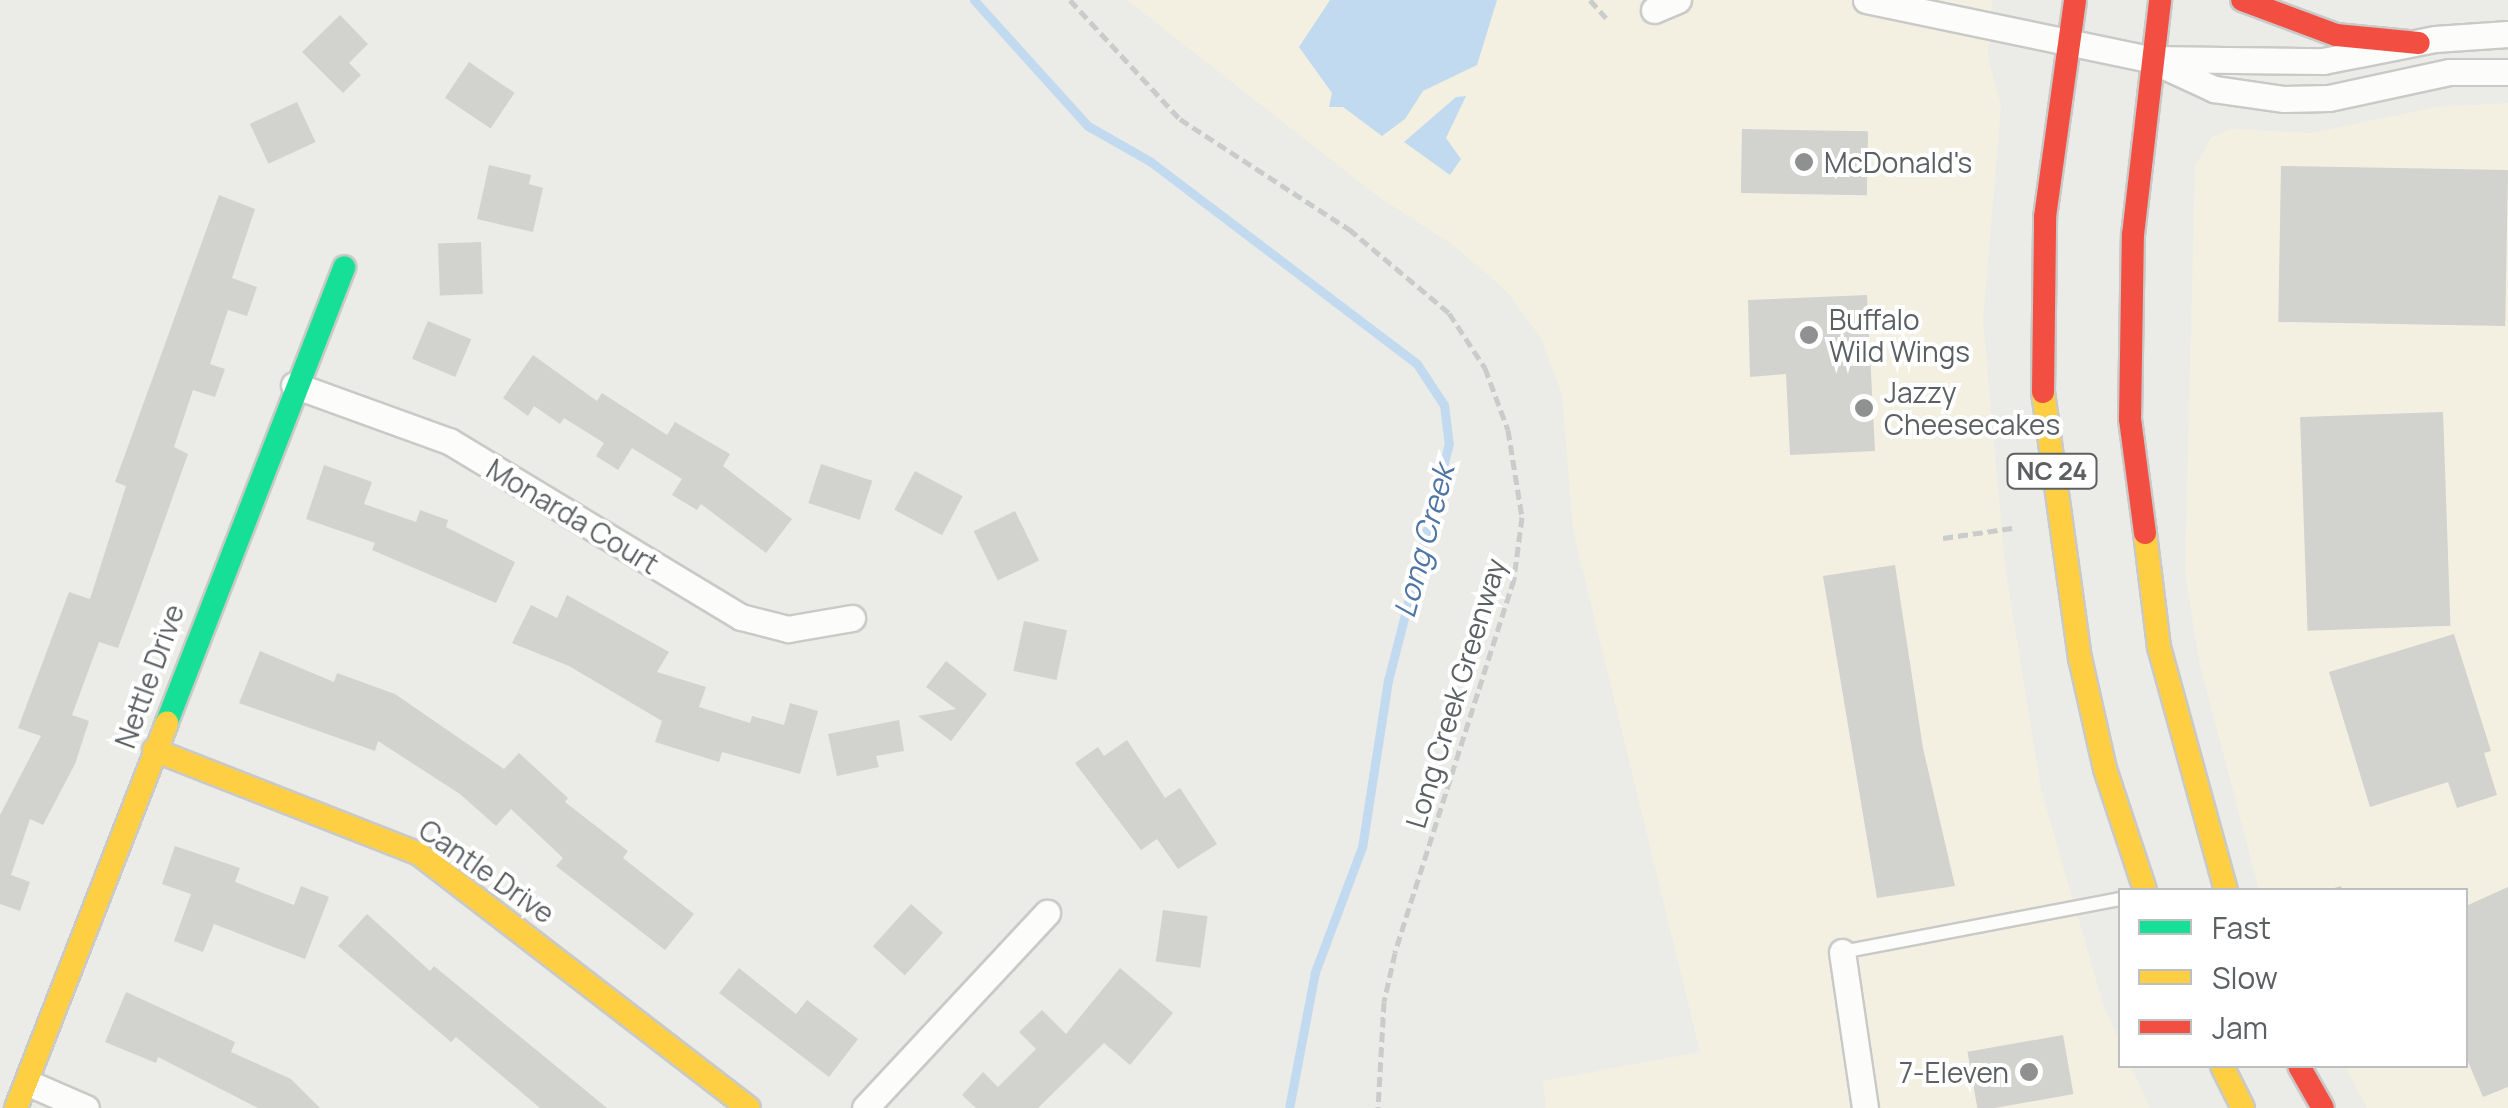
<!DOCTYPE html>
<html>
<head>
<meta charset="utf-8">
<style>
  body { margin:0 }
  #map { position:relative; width:2508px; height:1108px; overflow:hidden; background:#ebebe7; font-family:Manrope,sans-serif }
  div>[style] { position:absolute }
  .commercial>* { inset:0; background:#f3f0e2 }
  .water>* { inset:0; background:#c1daf0 }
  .stream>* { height:9px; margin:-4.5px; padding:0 4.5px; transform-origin:4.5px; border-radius:4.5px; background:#c1daf0 }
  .building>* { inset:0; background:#d2d2cf; transform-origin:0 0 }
  .path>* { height:5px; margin-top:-2.5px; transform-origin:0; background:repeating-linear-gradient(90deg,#c9ccca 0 10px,transparent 0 15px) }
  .roads { filter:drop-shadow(2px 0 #c9c9c8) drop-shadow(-2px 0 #c9c9c8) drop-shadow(0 2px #c9c9c8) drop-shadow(0 -2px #c9c9c8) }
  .lane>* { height:12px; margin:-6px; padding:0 6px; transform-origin:6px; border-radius:6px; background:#fcfcfb }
  .street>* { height:25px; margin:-12.5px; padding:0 12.5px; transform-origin:12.5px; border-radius:12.5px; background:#fcfcfb }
  .fast>* { height:22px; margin:-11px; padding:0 11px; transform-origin:11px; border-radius:11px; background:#16e098 }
  .slow>* { height:22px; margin:-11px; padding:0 11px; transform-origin:11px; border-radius:11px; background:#ffcf43 }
  .jam>* { height:22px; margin:-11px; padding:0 11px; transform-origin:11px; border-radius:11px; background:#f24e42 }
  .dots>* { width:28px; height:28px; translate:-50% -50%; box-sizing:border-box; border:5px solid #fff; border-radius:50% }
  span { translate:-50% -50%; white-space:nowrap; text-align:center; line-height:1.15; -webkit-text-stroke:8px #fff; paint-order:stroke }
  .shield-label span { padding:2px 8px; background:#fff; border:2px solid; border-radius:8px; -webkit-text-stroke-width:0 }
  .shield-label { font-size:25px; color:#5d6063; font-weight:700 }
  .poi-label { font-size:28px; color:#5d6063 }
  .left { translate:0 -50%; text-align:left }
  .right { translate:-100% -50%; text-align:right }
  .street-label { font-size:28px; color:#5d6063 }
  .water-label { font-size:30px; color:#4e75a4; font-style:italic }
  .legend { position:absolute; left:2118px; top:888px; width:350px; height:180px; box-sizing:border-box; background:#fff; border:2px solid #bebfc1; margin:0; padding:12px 18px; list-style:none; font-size:30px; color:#5d6063 }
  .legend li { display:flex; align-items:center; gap:20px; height:50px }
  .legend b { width:50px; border:2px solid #bebfc1 }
</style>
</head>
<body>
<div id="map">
  <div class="commercial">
    <div style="clip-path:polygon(1127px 0,1992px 0,1988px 57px,2001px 107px,1983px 320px,2005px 566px,2041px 789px,2103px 1004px,2120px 1042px,2120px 1066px,2131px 1066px,2150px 1108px,1546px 1108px,1543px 1081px,1700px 1052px,1573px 530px,1562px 394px,1541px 338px,1506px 291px,1453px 245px,1380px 198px)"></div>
    <div style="clip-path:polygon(2508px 103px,2508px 1108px,2367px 1108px,2345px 1066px,2466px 1066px,2466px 890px,2259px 890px,2199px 661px,2185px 572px,2195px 165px,2212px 137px,2231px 129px,2311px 133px,2437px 107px)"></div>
  </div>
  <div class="water">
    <div style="clip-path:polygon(1330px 0,1497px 0,1477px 65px,1423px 91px,1405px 119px,1382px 136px,1343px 107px,1329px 107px,1332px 93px,1299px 47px)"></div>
    <div style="clip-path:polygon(1466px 96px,1446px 138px,1461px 159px,1450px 175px,1404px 142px,1456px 97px)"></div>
  </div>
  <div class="stream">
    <div style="left:974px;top:0;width:170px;rotate:47.9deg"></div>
    <div style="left:1088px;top:126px;width:73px;rotate:29.7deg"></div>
    <div style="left:1151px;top:162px;width:334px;rotate:37.2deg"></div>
    <div style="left:1417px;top:364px;width:49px;rotate:56.6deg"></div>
    <div style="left:1444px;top:405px;width:38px;rotate:83deg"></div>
    <div style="left:1449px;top:443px;width:245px;rotate:104.4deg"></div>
    <div style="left:1388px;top:680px;width:169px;rotate:98.8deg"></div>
    <div style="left:1362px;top:847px;width:134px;rotate:110.6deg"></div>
    <div style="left:1315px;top:972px;width:138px;rotate:100.8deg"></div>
  </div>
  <div class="building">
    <div style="clip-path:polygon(340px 15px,368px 44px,349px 63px,361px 75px,343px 93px,302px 52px)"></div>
    <div style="left:469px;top:62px;width:55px;height:43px;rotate:34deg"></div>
    <div style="left:297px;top:102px;width:44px;height:52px;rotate:65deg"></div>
    <div style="left:1742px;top:129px;width:126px;height:64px;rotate:1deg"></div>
    <div style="clip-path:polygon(489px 165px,531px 175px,529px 184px,543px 188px,533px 232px,477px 219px)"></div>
    <div style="left:2281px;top:166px;width:227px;height:156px;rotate:1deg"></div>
    <div style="clip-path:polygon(219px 195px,255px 209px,232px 278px,257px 287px,247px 316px,228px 310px,210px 364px,225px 369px,215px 397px,193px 390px,174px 447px,188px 454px,141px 586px,118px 648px,99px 642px,72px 715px,89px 721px,75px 764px,43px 825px,30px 819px,11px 875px,30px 882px,20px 911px,0 904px,0 815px,41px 736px,18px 728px,69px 592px,90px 599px,126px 486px,115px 482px)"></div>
    <div style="left:481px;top:242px;width:52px;height:43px;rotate:88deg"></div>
    <div style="clip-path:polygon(1867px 295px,1875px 451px,1790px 455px,1786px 374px,1750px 377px,1748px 300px)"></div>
    <div style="left:428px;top:321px;width:47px;height:41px;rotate:23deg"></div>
    <div style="clip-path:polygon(533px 355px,597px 401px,602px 393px,667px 435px,675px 422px,730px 454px,723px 466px,792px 519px,766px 553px,701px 504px,697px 510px,672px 495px,682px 479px,632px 448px,618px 470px,596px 456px,604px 443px,564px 418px,560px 424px,534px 406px,528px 416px,503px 398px)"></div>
    <div style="left:2443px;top:412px;width:214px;height:143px;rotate:88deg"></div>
    <div style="left:821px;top:464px;width:54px;height:41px;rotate:18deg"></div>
    <div style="clip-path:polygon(324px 465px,372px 482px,364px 504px,416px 522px,420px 510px,448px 520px,446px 527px,515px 562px,496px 603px,372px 550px,375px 543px,306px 519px)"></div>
    <div style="left:915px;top:471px;width:54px;height:44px;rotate:28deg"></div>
    <div style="left:1015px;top:511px;width:55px;height:46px;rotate:64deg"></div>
    <div style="clip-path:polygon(1895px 565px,1923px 748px,1955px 886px,1877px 898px,1823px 576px)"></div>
    <div style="clip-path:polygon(567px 595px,669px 652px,657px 672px,706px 687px,699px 707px,750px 723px,752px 716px,784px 725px,790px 703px,818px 711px,800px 774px,722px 752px,719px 762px,655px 742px,662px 721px,569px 666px,512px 643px,531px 605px,557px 618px)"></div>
    <div style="left:1024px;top:621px;width:44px;height:51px;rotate:12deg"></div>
    <div style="clip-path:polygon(2454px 634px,2491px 751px,2484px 753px,2497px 795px,2457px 808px,2448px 782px,2370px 807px,2329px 672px)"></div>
    <div style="clip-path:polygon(260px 651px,334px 682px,337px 673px,395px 694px,504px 769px,519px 753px,568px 798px,565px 802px,628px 851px,623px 858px,694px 914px,665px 950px,556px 866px,563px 858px,511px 809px,496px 826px,460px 794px,378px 741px,375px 751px,239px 703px)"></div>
    <div style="clip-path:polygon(946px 661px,987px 694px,951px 741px,918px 716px,956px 709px,926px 687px)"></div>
    <div style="clip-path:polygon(899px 720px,904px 751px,876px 756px,879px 767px,837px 776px,828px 734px)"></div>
    <div style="clip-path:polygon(1127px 740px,1165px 798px,1180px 788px,1217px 844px,1178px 869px,1157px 839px,1141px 850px,1075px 763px,1098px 747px,1104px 756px)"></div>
    <div style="clip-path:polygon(175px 846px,240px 868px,235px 882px,294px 905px,301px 886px,329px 897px,305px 959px,214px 924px,203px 952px,174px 941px,191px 894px,162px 884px)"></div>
    <div style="clip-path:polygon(2508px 887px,2508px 1087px,2483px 1097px,2466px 1057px,2466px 906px)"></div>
    <div style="left:911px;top:904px;width:43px;height:57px;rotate:42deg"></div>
    <div style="left:1163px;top:910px;width:45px;height:52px;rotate:8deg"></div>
    <div style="clip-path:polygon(367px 914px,430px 971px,434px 966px,607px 1108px,540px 1108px,456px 1037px,451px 1042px,338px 946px)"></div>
    <div style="clip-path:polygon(739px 968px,796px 1014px,807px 1000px,858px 1039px,829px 1077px,719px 993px)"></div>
    <div style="clip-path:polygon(1120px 968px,1173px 1013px,1130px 1065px,1104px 1043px,1038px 1108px,976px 1108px,962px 1095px,983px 1072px,998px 1087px,1036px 1049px,1019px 1032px,1042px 1010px,1066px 1034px)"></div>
    <div style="clip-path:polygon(126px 992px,235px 1042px,231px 1052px,291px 1079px,320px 1108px,258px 1108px,158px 1057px,156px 1063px,105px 1042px)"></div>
    <div style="left:2063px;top:1035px;width:60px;height:97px;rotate:80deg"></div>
  </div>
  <div class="path">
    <div style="left:1070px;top:0;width:162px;rotate:47.3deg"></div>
    <div style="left:1180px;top:119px;width:202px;rotate:33.1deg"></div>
    <div style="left:1349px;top:229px;width:131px;rotate:40deg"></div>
    <div style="left:1449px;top:313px;width:66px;rotate:56.8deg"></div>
    <div style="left:1485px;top:368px;width:66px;rotate:69.6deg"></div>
    <div style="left:1508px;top:430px;width:88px;rotate:80.9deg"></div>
    <div style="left:1522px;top:517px;width:63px;rotate:97.4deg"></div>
    <div style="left:1514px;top:579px;width:392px;rotate:107.7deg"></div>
    <div style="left:1395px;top:953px;width:50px;rotate:102.7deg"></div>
    <div style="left:1384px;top:1002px;width:106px;rotate:93.2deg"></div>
    <div style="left:1590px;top:0;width:24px;rotate:48deg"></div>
    <div style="left:1943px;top:538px;width:70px;rotate:-8.2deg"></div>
    <div style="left:2335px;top:890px;width:7px;rotate:-16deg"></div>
  </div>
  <div class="roads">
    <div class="lane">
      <div style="left:1842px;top:952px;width:283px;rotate:-10.8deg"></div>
    </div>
    <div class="street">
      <div style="left:1866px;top:0;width:289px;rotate:11.8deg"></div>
      <div style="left:2149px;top:59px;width:174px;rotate:0.7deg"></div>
      <div style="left:2323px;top:61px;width:114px;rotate:-11.1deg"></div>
      <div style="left:2435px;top:39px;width:73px;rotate:-3.9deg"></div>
      <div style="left:1654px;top:10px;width:26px;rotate:-23deg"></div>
      <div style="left:2149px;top:59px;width:72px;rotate:24.8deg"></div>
      <div style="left:2214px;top:89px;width:71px;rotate:8.1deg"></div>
      <div style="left:2284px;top:99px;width:45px;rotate:-1.3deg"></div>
      <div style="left:2329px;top:98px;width:123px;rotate:-12.2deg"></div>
      <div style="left:2449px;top:72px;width:59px"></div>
      <div style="left:294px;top:385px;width:165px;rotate:19.9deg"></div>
      <div style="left:449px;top:441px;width:341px;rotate:31.1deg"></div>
      <div style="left:741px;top:617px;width:49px;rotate:14.3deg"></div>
      <div style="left:788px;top:629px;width:65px;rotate:-9.8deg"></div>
      <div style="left:1842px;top:952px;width:158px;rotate:81.6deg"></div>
      <div style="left:28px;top:1083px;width:63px;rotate:23.3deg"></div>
      <div style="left:865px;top:1108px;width:267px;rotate:-47deg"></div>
    </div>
    <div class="fast">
      <div style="left:167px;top:722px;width:488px;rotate:-68.7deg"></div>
    </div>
    <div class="slow">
      <div style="left:2043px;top:392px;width:269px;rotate:82.1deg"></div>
      <div style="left:2080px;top:658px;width:114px;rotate:77.3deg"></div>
      <div style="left:2105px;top:769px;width:127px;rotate:71.7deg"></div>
      <div style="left:2145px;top:533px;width:115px;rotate:83deg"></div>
      <div style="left:2159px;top:647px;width:252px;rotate:74.6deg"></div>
      <div style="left:154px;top:750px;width:285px;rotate:21.4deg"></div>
      <div style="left:419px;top:854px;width:416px;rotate:37.6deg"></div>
      <div style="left:2222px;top:1066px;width:47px;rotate:63.4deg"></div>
      <div style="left:16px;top:1108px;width:414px;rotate:-68.6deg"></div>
    </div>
    <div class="jam">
      <div style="left:2242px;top:0;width:100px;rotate:20.4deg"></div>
      <div style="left:2336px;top:35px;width:83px;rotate:5.5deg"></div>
      <div style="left:2043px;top:392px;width:175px;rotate:-89.3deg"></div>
      <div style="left:2045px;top:217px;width:219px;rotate:-82.1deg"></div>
      <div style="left:2145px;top:533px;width:115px;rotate:-97.5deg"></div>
      <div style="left:2130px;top:419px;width:184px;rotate:-89.1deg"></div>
      <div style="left:2133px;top:235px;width:237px;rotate:-83.4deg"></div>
      <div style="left:2299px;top:1066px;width:48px;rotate:60.3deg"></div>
    </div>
  </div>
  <div class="dots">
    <div style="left:1804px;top:162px;background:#8f9191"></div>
    <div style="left:1809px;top:335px;background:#8f9191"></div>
    <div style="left:1864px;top:408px;background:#8f9191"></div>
    <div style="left:2029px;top:1072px;background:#8f9191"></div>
  </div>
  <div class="shield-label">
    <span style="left:2052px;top:471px">NC 24</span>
  </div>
  <div class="poi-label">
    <span class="left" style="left:1824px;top:162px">McDonald's</span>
    <span class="left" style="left:1829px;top:335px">Buffalo<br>Wild Wings</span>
    <span class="left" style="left:1884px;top:408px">Jazzy<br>Cheesecakes</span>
    <span class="right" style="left:2009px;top:1072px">7-Eleven</span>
  </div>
  <div class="street-label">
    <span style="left:573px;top:516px;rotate:31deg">Monarda Court</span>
    <span style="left:149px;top:676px;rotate:-70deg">Nettle Drive</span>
    <span style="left:1455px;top:693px;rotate:-73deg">Long Creek Greenway</span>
    <span style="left:487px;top:871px;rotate:35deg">Cantle Drive</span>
  </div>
  <div class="water-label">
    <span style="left:1424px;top:541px;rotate:-75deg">Long Creek</span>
  </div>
  <ul class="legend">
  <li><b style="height:12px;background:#16e098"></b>Fast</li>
  <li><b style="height:12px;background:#ffcf43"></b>Slow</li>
  <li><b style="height:12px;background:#f24e42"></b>Jam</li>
  </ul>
</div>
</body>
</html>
